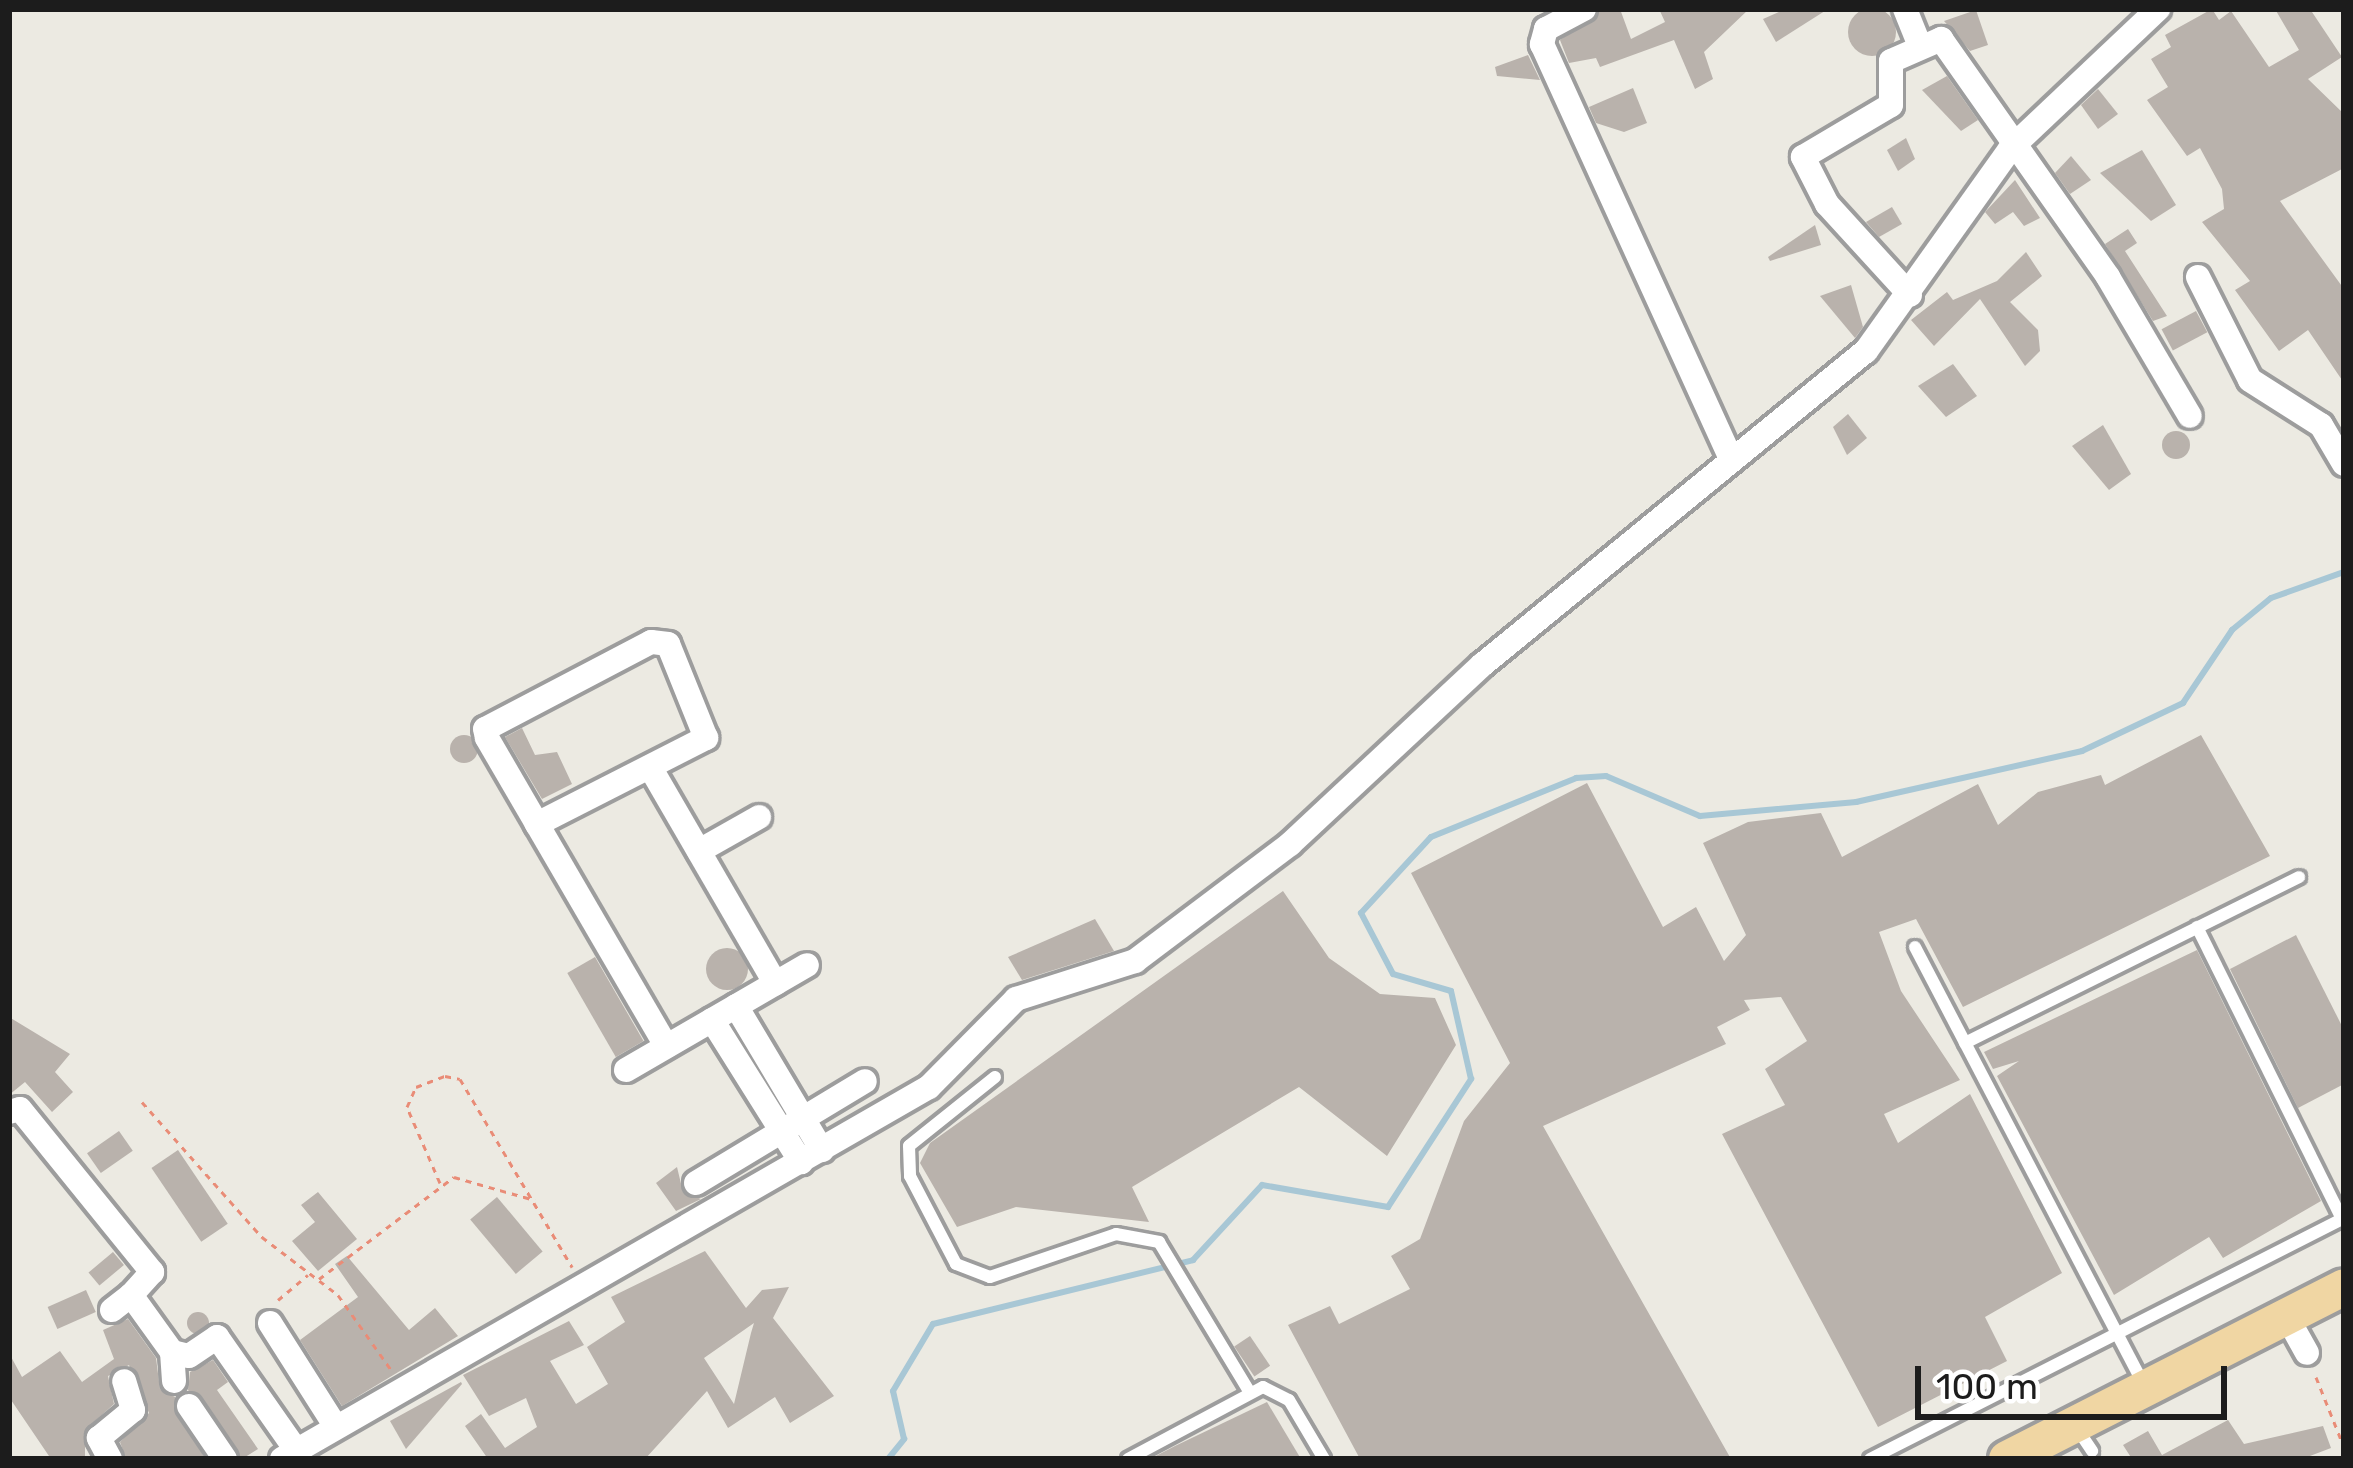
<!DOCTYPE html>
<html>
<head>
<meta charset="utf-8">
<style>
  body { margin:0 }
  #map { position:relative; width:2353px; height:1468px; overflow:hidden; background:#eceae2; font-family:Rubik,sans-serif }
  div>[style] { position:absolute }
  .stream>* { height:6px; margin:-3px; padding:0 3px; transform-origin:3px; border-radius:3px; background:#a8c7d5 }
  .building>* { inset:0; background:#b9b2ac; transform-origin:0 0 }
  .round { border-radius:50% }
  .path>* { height:3px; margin-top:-1.5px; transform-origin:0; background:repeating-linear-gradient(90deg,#e98c77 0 6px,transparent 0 12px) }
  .roads { filter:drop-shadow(3px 0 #9d9d9d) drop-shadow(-3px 0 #9d9d9d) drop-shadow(0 3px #9d9d9d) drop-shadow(0 -3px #9d9d9d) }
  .lane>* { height:12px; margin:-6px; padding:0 6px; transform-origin:6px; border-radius:6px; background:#fff }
  .street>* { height:24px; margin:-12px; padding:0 12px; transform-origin:12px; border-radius:12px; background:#fff }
  .primary>* { height:36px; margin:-18px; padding:0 18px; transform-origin:18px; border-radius:18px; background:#f0d6a3 }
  span { translate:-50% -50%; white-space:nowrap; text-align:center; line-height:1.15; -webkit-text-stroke:9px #fff; paint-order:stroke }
  .frame { position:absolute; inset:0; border:12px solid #1c1c1c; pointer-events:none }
  .scale { position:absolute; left:1915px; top:1366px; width:312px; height:54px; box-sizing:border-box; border:6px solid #1c1c1c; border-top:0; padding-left:15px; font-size:36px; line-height:42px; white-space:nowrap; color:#1c1c1c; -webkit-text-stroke:9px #fff; paint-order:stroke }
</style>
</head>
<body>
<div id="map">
  <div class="stream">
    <div style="left:888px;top:1459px;width:26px;rotate:-51deg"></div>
    <div style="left:904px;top:1439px;width:49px;rotate:-102.9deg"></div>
    <div style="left:893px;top:1391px;width:78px;rotate:-59.2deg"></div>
    <div style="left:933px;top:1324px;width:268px;rotate:-13.8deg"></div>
    <div style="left:1193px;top:1260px;width:102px;rotate:-47.4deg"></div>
    <div style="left:1262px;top:1185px;width:128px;rotate:9.9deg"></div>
    <div style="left:1388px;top:1207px;width:153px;rotate:-57deg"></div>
    <div style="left:1471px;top:1079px;width:90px;rotate:-102.8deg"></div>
    <div style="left:1451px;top:991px;width:60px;rotate:-163.7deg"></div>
    <div style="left:1393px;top:974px;width:69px;rotate:-117.7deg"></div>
    <div style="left:1361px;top:913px;width:103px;rotate:-47.4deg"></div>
    <div style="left:1431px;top:837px;width:157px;rotate:-22.1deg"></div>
    <div style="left:1576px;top:778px;width:30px;rotate:-4deg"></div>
    <div style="left:1606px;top:776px;width:102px;rotate:23.1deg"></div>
    <div style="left:1700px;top:816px;width:157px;rotate:-5.1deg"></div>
    <div style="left:1856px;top:802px;width:232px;rotate:-12.7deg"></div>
    <div style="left:2082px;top:751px;width:112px;rotate:-25.4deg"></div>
    <div style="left:2183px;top:703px;width:88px;rotate:-56.1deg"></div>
    <div style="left:2232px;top:630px;width:50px;rotate:-39.4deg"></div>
    <div style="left:2271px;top:598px;width:77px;rotate:-19.6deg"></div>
  </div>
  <div class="building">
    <div class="round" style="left:1848px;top:8px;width:48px;height:48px"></div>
    <div style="clip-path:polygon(1602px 9px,1620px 9px,1631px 39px,1665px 22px,1659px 9px,1749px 9px,1704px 52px,1713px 79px,1695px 89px,1674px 40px,1600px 67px,1596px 58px,1569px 63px,1560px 40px)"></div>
    <div style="clip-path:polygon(1786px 9px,1828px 9px,1776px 42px,1763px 19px)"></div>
    <div style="clip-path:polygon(2212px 9px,2219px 20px,2231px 11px,2269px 67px,2299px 50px,2275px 9px,2310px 9px,2342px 57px,2308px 79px,2344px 114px,2344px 168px,2280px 201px,2344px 289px,2344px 383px,2308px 330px,2279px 351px,2235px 290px,2250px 281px,2202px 222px,2224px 209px,2222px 189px,2200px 148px,2187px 156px,2147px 100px,2168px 87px,2151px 59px,2171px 47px,2165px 35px)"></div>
    <div style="clip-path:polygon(1976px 10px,1988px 45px,1970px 51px,1944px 21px)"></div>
    <div style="clip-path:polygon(1528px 55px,1540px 80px,1497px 76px,1495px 67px)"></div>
    <div style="clip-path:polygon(1947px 76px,1978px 120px,1961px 131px,1922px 90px)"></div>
    <div style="clip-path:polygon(1633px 88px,1647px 123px,1624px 132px,1596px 123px,1589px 107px)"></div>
    <div style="clip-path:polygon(2098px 89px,2118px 114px,2098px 129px,2081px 105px)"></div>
    <div style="clip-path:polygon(1906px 138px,1915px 159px,1898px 171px,1887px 150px)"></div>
    <div style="clip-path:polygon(2142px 150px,2176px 205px,2151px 221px,2100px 173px)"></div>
    <div style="clip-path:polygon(2071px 156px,2091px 180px,2070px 194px,2055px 173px)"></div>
    <div style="clip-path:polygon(2015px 180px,2040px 218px,2024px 226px,2013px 212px,1995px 224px,1985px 212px)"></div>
    <div style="clip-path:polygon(1892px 207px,1902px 224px,1879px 237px,1866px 222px)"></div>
    <div style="clip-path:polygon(1815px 225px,1821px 245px,1770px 261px,1768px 257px)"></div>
    <div style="clip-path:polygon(2128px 229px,2137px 243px,2125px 251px,2167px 316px,2153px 321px,2105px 244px)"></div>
    <div style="clip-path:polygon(2026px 252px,2042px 276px,2010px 302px,2038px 330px,2040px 351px,2025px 366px,1980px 299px,1934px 346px,1911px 320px,1947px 292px,1953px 300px,1997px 281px)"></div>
    <div style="clip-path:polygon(1851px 285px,1863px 327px,1855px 338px,1820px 296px)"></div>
    <div style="left:2196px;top:311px;width:24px;height:39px;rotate:62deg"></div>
    <div style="clip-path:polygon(1953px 364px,1977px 396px,1946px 417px,1918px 386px)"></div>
    <div style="clip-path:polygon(1848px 414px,1867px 438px,1847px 455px,1833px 427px)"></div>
    <div style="clip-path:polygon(2103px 425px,2131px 474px,2109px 490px,2072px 446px)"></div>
    <div class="round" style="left:2162px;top:431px;width:28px;height:28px"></div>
    <div style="clip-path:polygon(522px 728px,535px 755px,557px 752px,572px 784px,542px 799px,505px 737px)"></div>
    <div class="round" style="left:450px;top:735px;width:28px;height:28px"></div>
    <div style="clip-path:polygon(2201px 735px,2270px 856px,1963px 1007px,1916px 919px,1879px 932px,1901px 991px,1960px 1080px,1884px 1114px,1898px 1143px,1970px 1094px,2062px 1273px,1985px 1317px,2007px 1361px,1878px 1427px,1722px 1134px,1785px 1105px,1765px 1069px,1807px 1041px,1781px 997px,1744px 1000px,1750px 1010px,1717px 1027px,1726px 1044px,1543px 1126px,1731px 1459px,1360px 1459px,1288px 1325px,1330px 1306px,1339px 1324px,1410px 1289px,1391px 1256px,1420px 1239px,1464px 1121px,1510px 1063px,1411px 873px,1587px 783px,1663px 927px,1696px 907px,1724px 961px,1746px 935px,1703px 843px,1748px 822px,1821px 813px,1842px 857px,1978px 784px,1998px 825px,2038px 792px,2101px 775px,2105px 785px)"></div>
    <div style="clip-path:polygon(1283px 891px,1329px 958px,1380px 994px,1435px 998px,1456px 1045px,1387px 1156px,1299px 1087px,1132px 1187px,1149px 1222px,1016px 1207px,957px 1227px,920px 1163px,930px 1143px)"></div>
    <div style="clip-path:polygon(1095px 919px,1114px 951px,1022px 980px,1008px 957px)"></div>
    <div style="clip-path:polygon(2296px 935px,2344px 1030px,2344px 1084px,2298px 1108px,2230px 969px)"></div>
    <div class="round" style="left:706px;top:948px;width:42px;height:42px"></div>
    <div style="clip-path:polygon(2197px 950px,2321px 1201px,2223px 1258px,2209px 1237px,2114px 1295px,1997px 1076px,2019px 1061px,1993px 1069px,1984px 1052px)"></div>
    <div style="left:595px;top:957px;width:97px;height:32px;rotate:60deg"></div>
    <div style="clip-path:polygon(9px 1017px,70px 1054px,55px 1072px,73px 1092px,52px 1112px,25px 1082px,9px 1095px)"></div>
    <div style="left:119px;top:1131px;width:24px;height:39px;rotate:55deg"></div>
    <div style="left:178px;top:1150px;width:89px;height:32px;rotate:56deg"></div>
    <div style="clip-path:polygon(677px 1167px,683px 1192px,701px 1199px,676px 1211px,656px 1183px)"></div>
    <div style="clip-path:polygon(318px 1192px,357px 1239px,318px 1271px,292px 1241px,315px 1222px,301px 1205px)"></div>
    <div style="left:497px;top:1197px;width:71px;height:35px;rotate:50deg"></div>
    <div style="clip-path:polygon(evenodd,705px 1251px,746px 1308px,762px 1290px,789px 1287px,773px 1318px,834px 1396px,790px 1423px,775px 1397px,728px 1428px,707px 1391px,645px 1459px,488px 1459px,465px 1426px,481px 1414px,505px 1448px,537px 1427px,526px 1398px,489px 1416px,463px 1375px,569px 1321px,584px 1345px,550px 1361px,576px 1404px,608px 1384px,587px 1347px,625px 1322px,611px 1297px,705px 1251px,754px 1323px,751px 1333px,734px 1404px,704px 1358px,754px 1323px)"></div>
    <div style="left:113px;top:1252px;width:17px;height:32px;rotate:50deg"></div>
    <div style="clip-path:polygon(347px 1256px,409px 1330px,435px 1308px,458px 1336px,342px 1406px,300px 1340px,358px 1297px,335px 1264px)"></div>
    <div style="left:86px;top:1290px;width:24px;height:42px;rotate:66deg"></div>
    <div class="round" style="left:187px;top:1312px;width:22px;height:22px"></div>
    <div style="clip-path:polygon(128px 1319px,156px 1358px,160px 1389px,175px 1397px,205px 1459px,126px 1459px,120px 1442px,149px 1413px,129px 1365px,108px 1376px,114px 1404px,85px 1430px,85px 1459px,51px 1459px,9px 1397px,9px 1353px,22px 1377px,60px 1351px,82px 1382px,114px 1359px,103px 1330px)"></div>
    <div style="left:1250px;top:1336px;width:36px;height:19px;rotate:56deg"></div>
    <div style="clip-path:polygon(213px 1360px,228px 1382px,217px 1390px,258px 1449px,242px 1459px,188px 1390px,190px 1372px)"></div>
    <div style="clip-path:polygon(461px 1382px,462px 1384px,406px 1449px,390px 1421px)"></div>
    <div style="clip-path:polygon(1267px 1402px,1301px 1459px,1150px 1459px,1175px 1446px)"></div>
    <div style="clip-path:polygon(2228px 1420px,2244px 1444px,2323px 1426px,2331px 1448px,2302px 1459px,2132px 1459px,2123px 1445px,2148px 1431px,2162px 1455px)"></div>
  </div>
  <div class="path">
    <div style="left:142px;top:1102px;width:181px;rotate:48.4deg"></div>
    <div style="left:262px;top:1237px;width:96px;rotate:37.3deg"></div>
    <div style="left:338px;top:1295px;width:93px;rotate:54.6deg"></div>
    <div style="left:440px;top:1183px;width:83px;rotate:-113.5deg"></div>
    <div style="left:407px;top:1107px;width:22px;rotate:-66deg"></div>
    <div style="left:416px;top:1087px;width:31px;rotate:-21deg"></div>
    <div style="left:445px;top:1076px;width:15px;rotate:11deg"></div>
    <div style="left:460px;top:1079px;width:219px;rotate:59.2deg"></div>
    <div style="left:319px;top:1279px;width:169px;rotate:-37.1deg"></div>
    <div style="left:454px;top:1177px;width:84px;rotate:15.9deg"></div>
    <div style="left:278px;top:1300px;width:39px;rotate:-40deg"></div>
    <div style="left:2316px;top:1377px;width:75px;rotate:68.2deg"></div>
  </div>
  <div class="roads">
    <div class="lane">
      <div style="left:1915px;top:947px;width:496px;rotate:62.4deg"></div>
      <div style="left:1965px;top:1043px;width:373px;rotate:-26.4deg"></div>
      <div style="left:995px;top:1077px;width:110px;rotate:141.3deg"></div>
      <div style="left:909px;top:1146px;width:30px;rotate:88deg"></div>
      <div style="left:910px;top:1176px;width:99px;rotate:62.4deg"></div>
      <div style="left:956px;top:1264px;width:36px;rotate:21deg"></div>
      <div style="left:990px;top:1277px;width:133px;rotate:-18.8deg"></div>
      <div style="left:1116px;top:1234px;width:44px;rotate:10.5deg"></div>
      <div style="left:1159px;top:1242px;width:176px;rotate:58.9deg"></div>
      <div style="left:2076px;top:1427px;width:29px;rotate:56deg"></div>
      <div style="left:1128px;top:1459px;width:153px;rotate:-28.1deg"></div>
      <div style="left:1263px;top:1387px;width:29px;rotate:27deg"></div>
      <div style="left:1289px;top:1400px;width:69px;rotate:59.3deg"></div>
      <div style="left:1870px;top:1459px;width:530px;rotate:-26.95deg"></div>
      <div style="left:2342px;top:1219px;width:326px;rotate:-116.4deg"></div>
    </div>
    <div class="street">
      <div style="left:1584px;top:9px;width:43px;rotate:152.2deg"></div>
      <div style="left:1546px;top:29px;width:16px;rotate:105deg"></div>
      <div style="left:1542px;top:44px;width:456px;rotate:65.5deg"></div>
      <div style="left:1905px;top:9px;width:40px;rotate:68deg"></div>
      <div style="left:2198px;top:277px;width:115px;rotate:63.2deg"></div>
      <div style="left:2250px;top:380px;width:84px;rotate:32.4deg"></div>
      <div style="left:2321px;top:425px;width:45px;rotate:59.5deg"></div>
      <div style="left:1910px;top:295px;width:123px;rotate:-132.4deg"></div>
      <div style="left:1827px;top:204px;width:53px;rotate:-117.1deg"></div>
      <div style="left:1803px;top:157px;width:102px;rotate:-30.6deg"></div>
      <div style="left:1891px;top:105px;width:44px;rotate:-90deg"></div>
      <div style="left:1891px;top:61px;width:55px;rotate:-23.7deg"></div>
      <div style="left:1941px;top:39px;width:291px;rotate:54.9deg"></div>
      <div style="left:2108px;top:277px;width:161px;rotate:59.5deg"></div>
      <div style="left:650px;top:767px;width:250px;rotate:59.9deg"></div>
      <div style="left:537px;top:824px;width:190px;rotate:-27deg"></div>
      <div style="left:706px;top:738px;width:101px;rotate:-112deg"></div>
      <div style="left:668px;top:644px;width:17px;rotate:-173deg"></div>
      <div style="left:651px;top:642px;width:187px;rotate:152.3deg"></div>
      <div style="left:485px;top:729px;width:9px;rotate:77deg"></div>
      <div style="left:487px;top:738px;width:99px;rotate:59.8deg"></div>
      <div style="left:537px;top:824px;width:257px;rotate:59.8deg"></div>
      <div style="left:699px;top:851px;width:69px;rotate:-29.5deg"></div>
      <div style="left:736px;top:1006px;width:168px;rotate:59.2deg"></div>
      <div style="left:712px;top:1020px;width:168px;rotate:57.9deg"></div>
      <div style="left:626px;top:1070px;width:209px;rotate:-30.1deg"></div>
      <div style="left:9px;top:1112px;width:11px;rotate:-15deg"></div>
      <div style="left:20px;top:1109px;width:210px;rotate:51deg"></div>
      <div style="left:152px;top:1272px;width:31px;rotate:132deg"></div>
      <div style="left:131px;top:1295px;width:70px;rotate:54.3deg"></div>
      <div style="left:172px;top:1352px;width:29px;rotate:86deg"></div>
      <div style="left:696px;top:1183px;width:197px;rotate:-31.1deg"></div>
      <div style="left:112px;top:1310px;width:24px;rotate:-38deg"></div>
      <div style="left:2287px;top:1317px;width:41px;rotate:60.9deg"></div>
      <div style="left:270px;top:1323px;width:123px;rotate:57.6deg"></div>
      <div style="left:172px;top:1352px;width:17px;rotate:13deg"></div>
      <div style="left:189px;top:1356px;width:34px;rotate:-34deg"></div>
      <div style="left:217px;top:1337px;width:138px;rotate:55deg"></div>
      <div style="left:189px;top:1406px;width:64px;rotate:55.8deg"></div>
      <div style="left:110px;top:1459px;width:24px;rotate:-118deg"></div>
      <div style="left:99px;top:1438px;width:44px;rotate:-39.5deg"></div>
      <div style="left:133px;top:1410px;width:30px;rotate:-107deg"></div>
      <div style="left:282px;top:1459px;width:746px;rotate:-29.9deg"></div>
      <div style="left:929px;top:1087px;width:124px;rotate:-45.3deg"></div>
      <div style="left:1016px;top:999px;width:125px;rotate:-17.7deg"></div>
      <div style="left:1135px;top:961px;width:194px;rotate:-37deg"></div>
      <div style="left:1290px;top:844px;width:262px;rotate:-43deg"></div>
      <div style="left:1482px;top:665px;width:496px;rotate:-39.3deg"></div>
      <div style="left:1866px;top:351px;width:248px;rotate:-54.5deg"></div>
      <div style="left:2010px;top:149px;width:204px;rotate:-43.4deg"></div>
    </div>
    <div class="primary">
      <div style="left:2007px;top:1459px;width:378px;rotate:-27deg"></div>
    </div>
  </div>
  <div class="frame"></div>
  <div class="scale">100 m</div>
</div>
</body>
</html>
